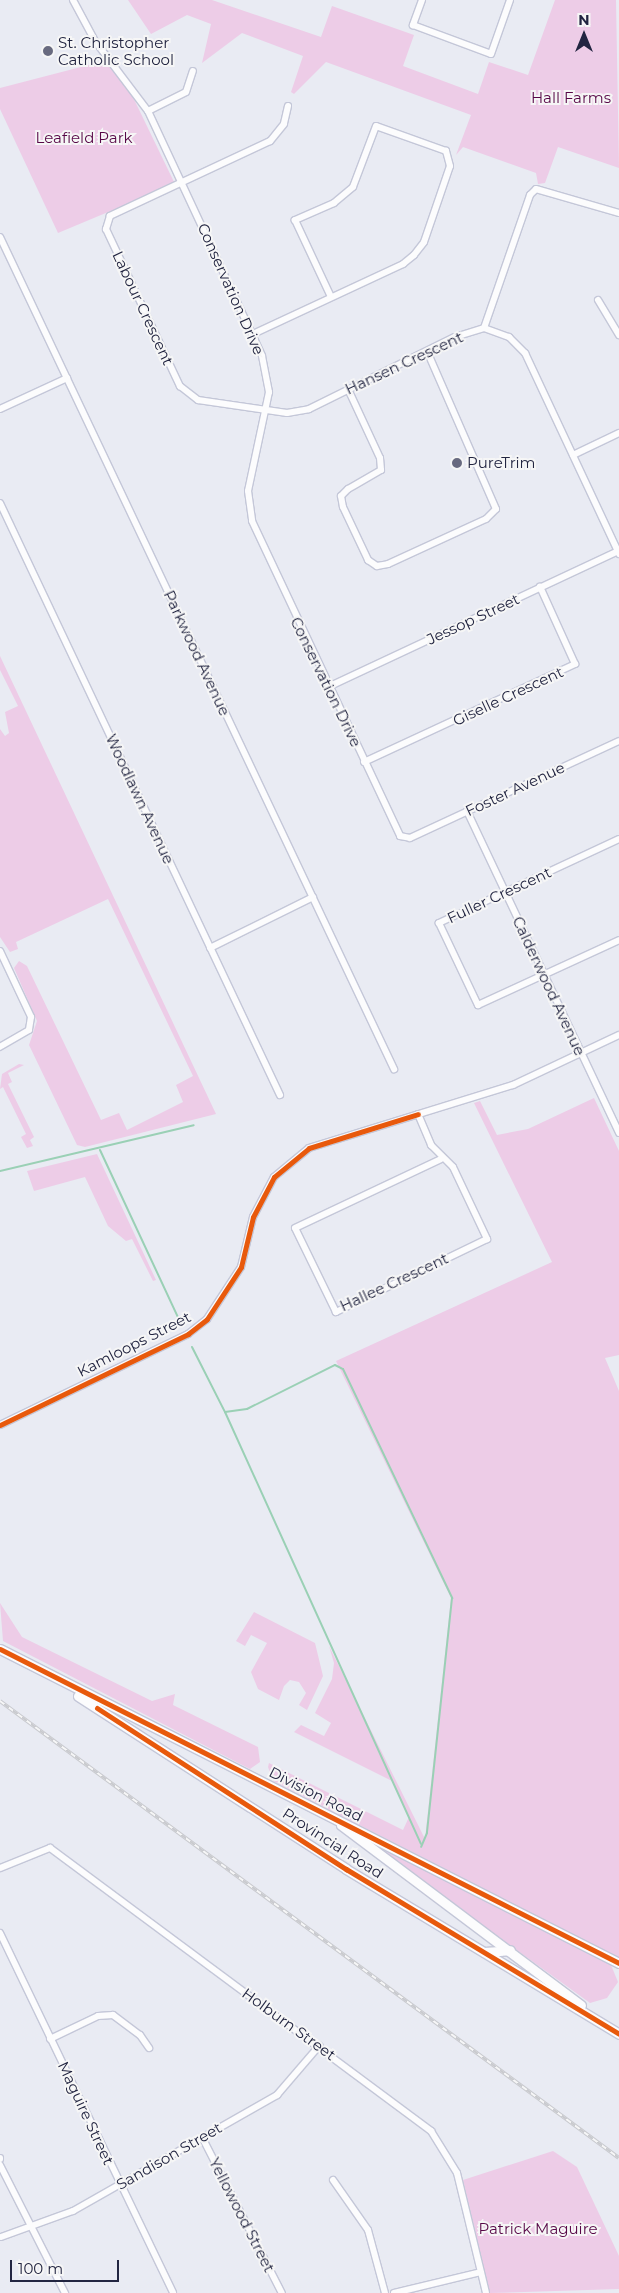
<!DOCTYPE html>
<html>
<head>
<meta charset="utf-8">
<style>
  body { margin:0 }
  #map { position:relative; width:619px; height:2293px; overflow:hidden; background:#e9ebf3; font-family:Montserrat,sans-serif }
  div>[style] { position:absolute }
  .green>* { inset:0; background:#edcce7 }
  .stream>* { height:2px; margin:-1px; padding:0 1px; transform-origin:1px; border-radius:1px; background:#9ad0b5 }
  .roads { filter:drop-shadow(1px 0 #c4c7d8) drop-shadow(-1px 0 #c4c7d8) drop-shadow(0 1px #c4c7d8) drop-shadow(0 -1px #c4c7d8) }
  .street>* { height:6px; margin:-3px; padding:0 3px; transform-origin:3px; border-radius:3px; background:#fcfcfd }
  .secondary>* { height:9px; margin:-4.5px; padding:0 4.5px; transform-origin:4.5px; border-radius:4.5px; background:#fcfcfd }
  .rail>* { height:4px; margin-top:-2px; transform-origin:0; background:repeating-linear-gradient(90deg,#f6f6f6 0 5.5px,#c9cace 0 11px); box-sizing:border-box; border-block:1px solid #c9cace }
  .cycleway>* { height:5px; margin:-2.5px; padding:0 2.5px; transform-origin:2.5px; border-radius:2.5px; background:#e8590c }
  .dots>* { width:14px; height:14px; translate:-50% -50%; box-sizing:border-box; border:2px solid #f6f6f6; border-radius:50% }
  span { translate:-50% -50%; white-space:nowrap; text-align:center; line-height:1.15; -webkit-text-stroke:4px #f6f6f6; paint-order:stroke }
  .poi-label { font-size:15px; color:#222541 }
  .left { translate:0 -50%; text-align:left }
  .park-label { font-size:15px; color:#570747 }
  .street-label { font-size:15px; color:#222541 }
  .north { position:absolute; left:559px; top:10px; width:50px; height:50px; -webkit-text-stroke:4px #f6f6f6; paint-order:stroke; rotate:0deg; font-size:14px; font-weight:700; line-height:20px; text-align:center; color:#222541 }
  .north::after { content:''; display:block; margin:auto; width:18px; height:22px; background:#222541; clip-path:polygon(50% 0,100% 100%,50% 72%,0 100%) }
  .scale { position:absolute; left:10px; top:2260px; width:109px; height:22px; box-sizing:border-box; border:2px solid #222541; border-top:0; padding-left:6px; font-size:15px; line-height:18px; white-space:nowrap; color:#222541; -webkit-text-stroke:4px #f6f6f6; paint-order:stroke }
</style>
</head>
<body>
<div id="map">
  <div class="green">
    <div style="clip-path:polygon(128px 0,212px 0,321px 37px,332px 6px,414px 35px,403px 66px,478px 94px,489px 62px,528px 75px,555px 0,616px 0,619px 168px,558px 147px,545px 183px,538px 184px,536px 173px,463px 147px,456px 155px,471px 115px,326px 62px,294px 94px,291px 92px,303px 56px,242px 33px,202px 63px,211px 24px,187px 15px,151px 34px)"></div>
    <div style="clip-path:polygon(104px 61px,130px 91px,175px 184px,58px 233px,0 109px,0 88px)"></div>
    <div style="clip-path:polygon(0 656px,25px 709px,216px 1114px,85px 1147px,77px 1145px,29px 1045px,37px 1021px,14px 968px,19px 961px,27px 966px,101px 1120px,119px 1113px,127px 1130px,183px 1102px,176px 1085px,193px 1076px,108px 899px,16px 942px,18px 949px,10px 952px,0 937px,0 729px,5px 736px,9px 733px,5px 712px,18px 706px,0 670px)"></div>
    <div style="clip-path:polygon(19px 1064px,24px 1065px,8px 1073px,12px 1082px,8px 1084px,34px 1137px,30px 1140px,33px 1146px,27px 1148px,21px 1137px,26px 1134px,3px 1087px,0 1089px,2px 1074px)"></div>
    <div style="clip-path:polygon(594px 1098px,619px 1151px,619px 1355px,605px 1358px,619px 1391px,619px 1958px,273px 1781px,268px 1767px,269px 1763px,403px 1830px,409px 1817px,392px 1781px,294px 1732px,301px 1725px,324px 1736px,331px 1723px,315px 1713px,332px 1679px,334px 1663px,329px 1646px,425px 1839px,451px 1598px,336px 1361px,552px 1262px,474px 1103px,480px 1101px,497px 1135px,528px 1129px)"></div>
    <div style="clip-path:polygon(97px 1154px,156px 1280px,153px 1281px,132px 1239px,126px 1241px,108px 1226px,85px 1177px,34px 1191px,27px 1171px)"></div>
    <div style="clip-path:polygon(0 1603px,22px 1637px,152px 1701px,175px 1694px,173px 1705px,258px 1747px,260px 1762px,250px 1769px,3px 1641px)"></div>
    <div style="clip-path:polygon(254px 1612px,315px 1643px,323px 1676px,307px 1710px,299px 1705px,306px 1693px,299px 1682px,290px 1680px,284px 1686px,279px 1700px,258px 1689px,251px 1672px,267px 1643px,251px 1635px,245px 1646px,236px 1641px)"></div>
    <div style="clip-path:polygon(338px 1821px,611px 1965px,618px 1982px,607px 1998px,590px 2003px)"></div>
    <div style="clip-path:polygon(553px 2151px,577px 2167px,619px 2256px,619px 2289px,490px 2293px,463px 2180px)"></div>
  </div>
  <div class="stream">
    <div style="left:100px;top:1150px;width:194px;rotate:65deg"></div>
    <div style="left:0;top:1171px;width:199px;rotate:-13.3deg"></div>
    <div style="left:192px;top:1347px;width:73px;rotate:63.1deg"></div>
    <div style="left:225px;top:1412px;width:22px;rotate:-8deg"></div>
    <div style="left:247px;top:1409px;width:98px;rotate:-26.6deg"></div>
    <div style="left:335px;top:1365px;width:9px;rotate:27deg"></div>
    <div style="left:343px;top:1369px;width:254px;rotate:64.5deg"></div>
    <div style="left:452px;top:1598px;width:236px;rotate:96.1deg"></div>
    <div style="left:427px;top:1833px;width:15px;rotate:113deg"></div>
    <div style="left:225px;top:1412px;width:474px;rotate:65.6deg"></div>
  </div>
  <div class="roads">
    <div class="street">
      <div style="left:73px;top:0;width:47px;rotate:61.8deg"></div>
      <div style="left:95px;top:41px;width:88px;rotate:52.9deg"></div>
      <div style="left:148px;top:111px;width:270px;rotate:65deg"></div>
      <div style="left:262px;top:356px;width:37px;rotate:79deg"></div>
      <div style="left:269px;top:392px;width:101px;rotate:102deg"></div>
      <div style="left:248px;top:491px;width:30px;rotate:82deg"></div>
      <div style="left:252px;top:521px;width:348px;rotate:64.8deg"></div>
      <div style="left:400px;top:836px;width:10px;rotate:11deg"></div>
      <div style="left:410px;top:838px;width:230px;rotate:-24.9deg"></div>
      <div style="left:422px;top:0;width:27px;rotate:110deg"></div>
      <div style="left:413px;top:25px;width:83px;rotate:20.4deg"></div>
      <div style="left:491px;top:54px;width:57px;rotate:-70.6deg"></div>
      <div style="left:288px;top:106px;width:18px;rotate:103deg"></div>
      <div style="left:284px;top:124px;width:22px;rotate:129deg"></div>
      <div style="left:270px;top:141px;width:177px;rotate:154.9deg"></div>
      <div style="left:110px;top:216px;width:14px;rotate:107deg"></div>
      <div style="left:106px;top:229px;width:174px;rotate:64.8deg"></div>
      <div style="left:180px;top:386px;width:23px;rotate:38deg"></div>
      <div style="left:198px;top:400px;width:90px;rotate:8.3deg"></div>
      <div style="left:287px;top:413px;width:22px;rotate:-10deg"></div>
      <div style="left:309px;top:409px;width:163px;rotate:-26.3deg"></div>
      <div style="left:455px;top:337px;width:30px;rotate:-17deg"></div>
      <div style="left:484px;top:328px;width:27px;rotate:20deg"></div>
      <div style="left:509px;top:337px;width:23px;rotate:45deg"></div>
      <div style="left:525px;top:353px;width:222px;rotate:64.9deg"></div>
      <div style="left:148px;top:111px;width:42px;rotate:-26.6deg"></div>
      <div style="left:186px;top:92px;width:22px;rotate:-72deg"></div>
      <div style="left:0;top:237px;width:921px;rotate:64.66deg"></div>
      <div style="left:598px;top:300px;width:41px;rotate:59deg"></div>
      <div style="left:484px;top:328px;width:141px;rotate:-70.9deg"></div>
      <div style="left:530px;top:195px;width:8px;rotate:-45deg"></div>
      <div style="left:536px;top:189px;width:86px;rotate:16.1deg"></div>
      <div style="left:253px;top:334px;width:166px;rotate:-25deg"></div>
      <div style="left:403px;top:264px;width:14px;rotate:-39deg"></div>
      <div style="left:414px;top:255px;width:16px;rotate:-52deg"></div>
      <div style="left:424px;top:242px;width:80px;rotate:-71.1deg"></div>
      <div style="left:450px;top:166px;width:16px;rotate:-105deg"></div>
      <div style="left:446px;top:151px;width:74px;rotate:-160.3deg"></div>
      <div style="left:376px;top:126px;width:65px;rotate:110.7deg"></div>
      <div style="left:353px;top:187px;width:25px;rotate:140deg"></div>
      <div style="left:334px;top:203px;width:43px;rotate:156.4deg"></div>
      <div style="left:295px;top:220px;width:85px;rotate:64.9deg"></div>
      <div style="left:348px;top:389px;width:76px;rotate:65.1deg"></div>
      <div style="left:380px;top:458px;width:12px;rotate:85deg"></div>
      <div style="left:381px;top:470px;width:38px;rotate:150deg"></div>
      <div style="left:348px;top:489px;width:10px;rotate:135deg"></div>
      <div style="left:341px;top:496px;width:11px;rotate:80deg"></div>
      <div style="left:343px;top:507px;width:59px;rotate:64.7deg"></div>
      <div style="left:368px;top:560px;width:11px;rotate:34deg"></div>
      <div style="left:377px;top:566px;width:11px;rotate:-10deg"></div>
      <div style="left:388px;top:564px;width:108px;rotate:-24.7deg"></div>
      <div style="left:486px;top:519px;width:14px;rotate:-45deg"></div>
      <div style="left:496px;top:509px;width:172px;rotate:-113.6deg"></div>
      <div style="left:0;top:409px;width:74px;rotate:-24.8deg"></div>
      <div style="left:573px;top:455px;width:51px;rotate:-25.6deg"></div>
      <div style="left:0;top:503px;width:655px;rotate:64.69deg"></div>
      <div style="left:328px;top:687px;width:320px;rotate:-25.1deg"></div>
      <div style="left:364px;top:762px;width:233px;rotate:-24.9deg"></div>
      <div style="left:575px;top:664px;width:85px;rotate:-114.4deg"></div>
      <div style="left:467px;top:811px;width:356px;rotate:64.7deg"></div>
      <div style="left:619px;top:839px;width:199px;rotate:155deg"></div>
      <div style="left:439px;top:923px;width:91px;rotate:64.6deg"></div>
      <div style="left:478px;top:1005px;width:155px;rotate:-24.7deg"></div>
      <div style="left:210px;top:948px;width:115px;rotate:-26.3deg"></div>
      <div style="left:0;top:951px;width:73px;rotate:64.8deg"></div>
      <div style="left:31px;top:1017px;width:13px;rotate:99deg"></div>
      <div style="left:29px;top:1030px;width:34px;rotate:150deg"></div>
      <div style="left:418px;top:1114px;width:34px;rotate:67deg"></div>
      <div style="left:431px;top:1145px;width:31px;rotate:45deg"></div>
      <div style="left:453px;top:1167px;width:80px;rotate:64.7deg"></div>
      <div style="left:487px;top:1239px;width:168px;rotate:154.2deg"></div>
      <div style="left:336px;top:1312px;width:93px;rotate:-116deg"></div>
      <div style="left:295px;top:1228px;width:161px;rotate:-25.3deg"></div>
      <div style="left:0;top:1425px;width:209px;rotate:-25.8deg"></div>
      <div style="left:188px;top:1334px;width:24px;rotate:-38deg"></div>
      <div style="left:207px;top:1319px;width:62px;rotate:-56.8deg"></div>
      <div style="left:241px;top:1267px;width:51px;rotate:-76.5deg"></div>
      <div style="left:253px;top:1217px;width:45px;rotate:-62.3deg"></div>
      <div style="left:274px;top:1177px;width:45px;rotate:-39.6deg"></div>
      <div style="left:309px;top:1148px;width:214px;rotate:-17.2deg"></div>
      <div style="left:513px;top:1085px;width:117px;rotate:-25.3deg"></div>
      <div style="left:0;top:1868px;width:54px;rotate:-21.8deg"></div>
      <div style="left:50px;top:1848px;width:475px;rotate:36.6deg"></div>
      <div style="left:431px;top:2131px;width:49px;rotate:58.2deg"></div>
      <div style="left:457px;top:2173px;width:123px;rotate:76.4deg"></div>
      <div style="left:0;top:1933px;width:399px;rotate:64.3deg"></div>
      <div style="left:50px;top:2039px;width:53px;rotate:-25.6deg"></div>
      <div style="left:98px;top:2016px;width:15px;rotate:-4deg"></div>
      <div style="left:113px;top:2015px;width:34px;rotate:37deg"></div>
      <div style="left:140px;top:2035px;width:16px;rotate:55deg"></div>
      <div style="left:202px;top:2137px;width:175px;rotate:62.9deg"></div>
      <div style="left:0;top:2158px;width:1px;rotate:90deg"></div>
      <div style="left:0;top:2165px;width:144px;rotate:63.1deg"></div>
      <div style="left:333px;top:2180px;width:61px;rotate:55deg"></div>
      <div style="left:368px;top:2230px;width:65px;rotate:74.9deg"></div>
      <div style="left:1px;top:2237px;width:77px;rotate:-19.9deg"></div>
      <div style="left:73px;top:2211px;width:235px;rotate:-29.6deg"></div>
      <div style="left:277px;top:2095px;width:65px;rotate:-49.4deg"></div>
      <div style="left:394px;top:2293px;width:89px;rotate:-13.6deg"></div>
    </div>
    <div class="secondary">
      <div style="left:0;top:1649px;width:694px;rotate:26.9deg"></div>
      <div style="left:78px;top:1696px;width:319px;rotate:32.8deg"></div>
      <div style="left:346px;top:1869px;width:319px;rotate:31.1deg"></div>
      <div style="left:341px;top:1825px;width:300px;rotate:36.9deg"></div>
      <div style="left:484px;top:1952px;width:26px;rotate:-4deg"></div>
    </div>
  </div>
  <div class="rail">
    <div style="left:0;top:1701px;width:769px;rotate:36.44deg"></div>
  </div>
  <div class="cycleway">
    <div style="left:0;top:1425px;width:209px;rotate:-25.8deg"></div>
    <div style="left:188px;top:1334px;width:24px;rotate:-38deg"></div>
    <div style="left:207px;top:1319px;width:62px;rotate:-56.8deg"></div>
    <div style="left:241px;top:1267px;width:51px;rotate:-76.5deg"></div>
    <div style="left:253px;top:1217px;width:45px;rotate:-62.3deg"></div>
    <div style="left:274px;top:1177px;width:45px;rotate:-39.6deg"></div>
    <div style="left:309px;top:1148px;width:114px;rotate:-17.3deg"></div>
    <div style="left:0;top:1649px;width:694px;rotate:26.9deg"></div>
    <div style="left:97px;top:1708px;width:297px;rotate:32.9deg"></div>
    <div style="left:346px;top:1869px;width:319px;rotate:31.1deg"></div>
  </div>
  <div class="dots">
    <div style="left:48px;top:51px;background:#686a7f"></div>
    <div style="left:457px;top:463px;background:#686a7f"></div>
  </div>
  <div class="poi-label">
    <span class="left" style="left:58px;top:51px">St. Christopher<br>Catholic School</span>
    <span class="left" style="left:467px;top:463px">PureTrim</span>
  </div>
  <div class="park-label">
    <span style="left:571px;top:98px">Hall Farms</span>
    <span style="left:84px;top:138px">Leafield Park</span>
    <span style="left:538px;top:2229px">Patrick Maguire</span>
  </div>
  <div class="street-label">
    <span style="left:231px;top:289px;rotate:66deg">Conservation Drive</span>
    <span style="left:143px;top:308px;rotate:65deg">Labour Crescent</span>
    <span style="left:404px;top:363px;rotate:-25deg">Hansen Crescent</span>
    <span style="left:473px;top:619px;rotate:-25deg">Jessop Street</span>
    <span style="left:197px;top:653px;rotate:65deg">Parkwood Avenue</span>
    <span style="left:326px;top:682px;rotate:64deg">Conservation Drive</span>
    <span style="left:508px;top:696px;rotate:-25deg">Giselle Crescent</span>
    <span style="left:515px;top:789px;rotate:-25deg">Foster Avenue</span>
    <span style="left:140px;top:799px;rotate:65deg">Woodlawn Avenue</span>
    <span style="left:499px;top:895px;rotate:-25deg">Fuller Crescent</span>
    <span style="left:549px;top:986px;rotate:65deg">Calderwood Avenue</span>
    <span style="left:394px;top:1282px;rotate:-25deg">Hallee Crescent</span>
    <span style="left:134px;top:1344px;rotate:-27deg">Kamloops Street</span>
    <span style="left:316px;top:1794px;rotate:27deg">Division Road</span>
    <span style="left:333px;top:1843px;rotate:33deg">Provincial Road</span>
    <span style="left:289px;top:2024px;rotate:36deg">Holburn Street</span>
    <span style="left:86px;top:2113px;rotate:65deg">Maguire Street</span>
    <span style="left:169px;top:2156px;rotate:-30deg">Sandison Street</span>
    <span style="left:242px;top:2215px;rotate:63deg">Yellowood Street</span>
  </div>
  <div class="north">N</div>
  <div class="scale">100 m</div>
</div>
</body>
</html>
